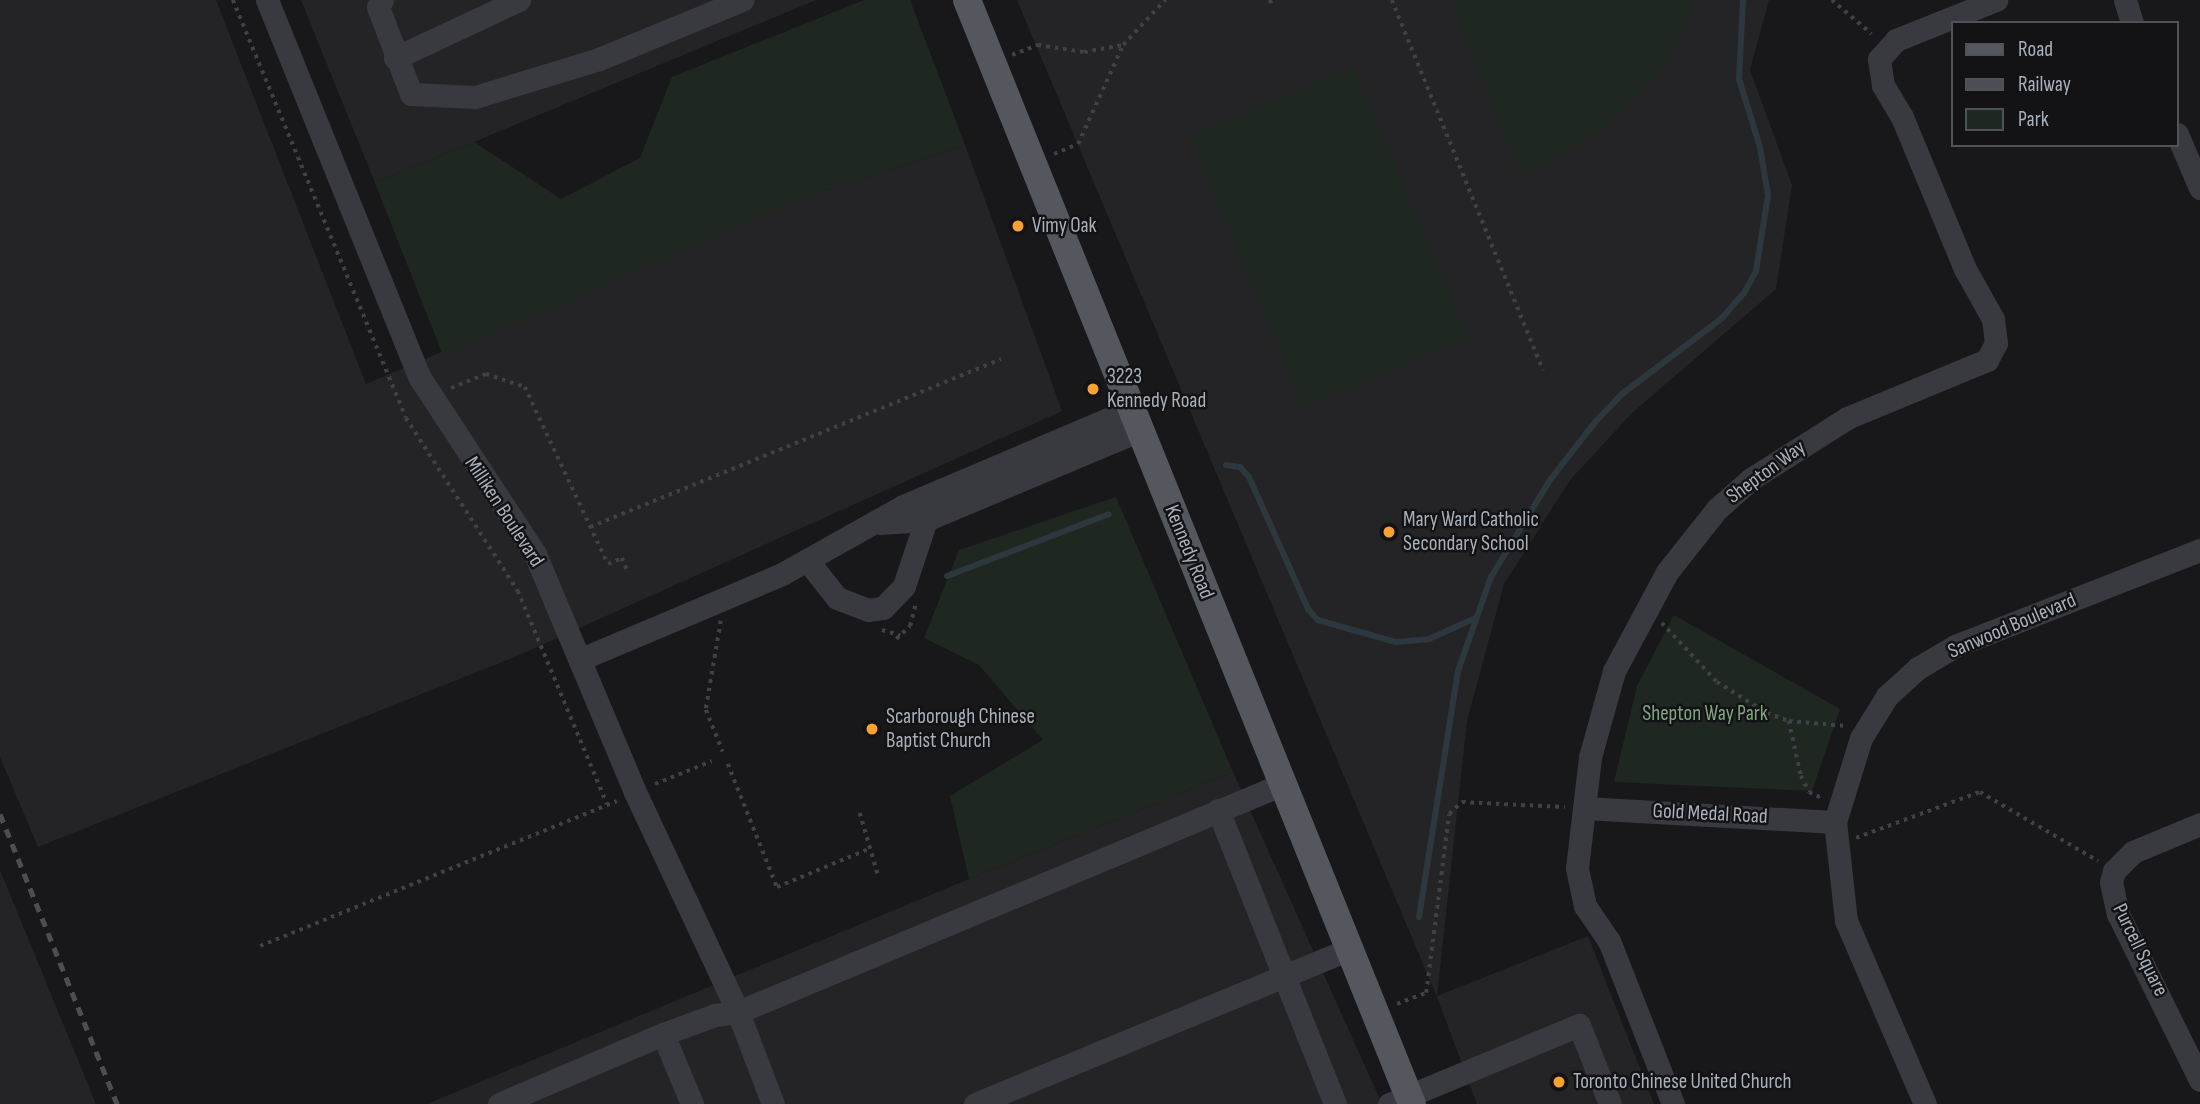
<!DOCTYPE html>
<html>
<head>
<meta charset="utf-8">
<style>
  body { margin:0 }
  #map { position:relative; width:2200px; height:1104px; overflow:hidden; background:#18181a; font-family:"Sofia Sans Condensed",sans-serif }
  div>[style] { position:absolute }
  .built>* { inset:0; background:#242427 }
  .green>* { inset:0; background:#1f2820; transform-origin:0 0 }
  .stream>* { height:6px; margin:-3px; padding:0 3px; transform-origin:3px; border-radius:3px; background:#2d383e }
  .path>* { height:3.5px; margin-top:-1.75px; transform-origin:0; background:repeating-linear-gradient(90deg,#3e4146 0 3.5px,transparent 0 8.5px) }
  .minor>* { height:23px; margin:-11.5px; padding:0 11.5px; transform-origin:11.5px; border-radius:11.5px; background:#383a3f }
  .major>* { height:28px; margin:-14px; padding:0 14px; transform-origin:14px; border-radius:14px; background:#54575e }
  .rail>* { height:5px; margin-top:-2.5px; transform-origin:0; background:repeating-linear-gradient(90deg,#4b4e54 0 9px,transparent 0 16px) }
  .dots>* { width:19px; height:19px; translate:-50% -50%; box-sizing:border-box; border:4px solid #131315; border-radius:50% }
  span { translate:-50% -50%; white-space:nowrap; text-align:center; line-height:1.15; -webkit-text-stroke:5px #131315; paint-order:stroke }
  .poi-label { font-size:21px; color:#a9b0ba }
  .left { translate:0 -50%; text-align:left }
  .street-label { font-size:21px; color:#a9b0ba }
  .park-label { font-size:21px; color:#81a580 }
  .legend { position:absolute; left:1951px; top:21px; width:228px; height:126px; box-sizing:border-box; background:#131315; border:2px solid #4f5257; margin:0; padding:9px 12px; list-style:none; font-size:21px; color:#a9b0ba }
  .legend li { display:flex; align-items:center; gap:14px; height:35px }
  .legend b { width:35px; border:2px solid #4f5257 }
</style>
</head>
<body>
<div id="map">
  <div class="built">
    <div style="clip-path:polygon(0 0,216px 0,366px 384px,813px 194px,965px 145px,1062px 411px,517px 656px,38px 847px,0 757px)"></div>
    <div style="clip-path:polygon(301px 0,816px 0,375px 183px)"></div>
    <div style="clip-path:polygon(1017px 0,1769px 0,1750px 70px,1792px 185px,1776px 289px,1632px 413px,1570px 480px,1504px 584px,1467px 721px,1437px 996px,1588px 936px,1654px 1104px,1477px 1104px,1437px 997px)"></div>
    <div style="clip-path:polygon(1233px 772px,1382px 1104px,427px 1104px,969px 879px)"></div>
    <div style="clip-path:polygon(0 870px,96px 1104px,0 1104px)"></div>
  </div>
  <div class="green">
    <div style="clip-path:polygon(864px 0,910px 0,965px 145px,813px 194px,443px 355px,375px 183px,474px 142px,561px 199px,640px 158px,672px 77px)"></div>
    <div style="clip-path:polygon(1452px 0,1695px 0,1665px 68px,1602px 131px,1521px 178px)"></div>
    <div style="left:1353px;top:67px;width:294px;height:177px;rotate:67deg"></div>
    <div style="clip-path:polygon(1116px 497px,1233px 772px,969px 879px,950px 796px,1043px 740px,979px 665px,924px 638px,959px 550px)"></div>
    <div style="clip-path:polygon(1674px 615px,1840px 709px,1812px 791px,1614px 782px,1637px 686px)"></div>
  </div>
  <div class="stream">
    <div style="left:1226px;top:465px;width:14px;rotate:8deg"></div>
    <div style="left:1240px;top:467px;width:13px;rotate:48deg"></div>
    <div style="left:1249px;top:477px;width:145px;rotate:65.9deg"></div>
    <div style="left:1308px;top:609px;width:15px;rotate:48deg"></div>
    <div style="left:1318px;top:620px;width:81px;rotate:15.8deg"></div>
    <div style="left:1396px;top:642px;width:33px;rotate:-5deg"></div>
    <div style="left:1429px;top:639px;width:48px;rotate:-24.4deg"></div>
    <div style="left:947px;top:576px;width:173px;rotate:-20.9deg"></div>
    <div style="left:1419px;top:917px;width:249px;rotate:-81deg"></div>
    <div style="left:1458px;top:671px;width:100px;rotate:-70.7deg"></div>
    <div style="left:1491px;top:577px;width:114px;rotate:-58.7deg"></div>
    <div style="left:1550px;top:480px;width:75px;rotate:-52.1deg"></div>
    <div style="left:1596px;top:421px;width:37px;rotate:-46deg"></div>
    <div style="left:1622px;top:394px;width:126px;rotate:-37.2deg"></div>
    <div style="left:1722px;top:318px;width:33px;rotate:-49deg"></div>
    <div style="left:1744px;top:293px;width:25px;rotate:-61deg"></div>
    <div style="left:1756px;top:271px;width:77px;rotate:-81deg"></div>
    <div style="left:1768px;top:195px;width:49px;rotate:-99.5deg"></div>
    <div style="left:1760px;top:147px;width:71px;rotate:-107.2deg"></div>
    <div style="left:1739px;top:79px;width:79px;rotate:-87.1deg"></div>
  </div>
  <div class="path">
    <div style="left:233px;top:0;width:452px;rotate:67.5deg"></div>
    <div style="left:406px;top:418px;width:206px;rotate:57.1deg"></div>
    <div style="left:518px;top:591px;width:231px;rotate:67.3deg"></div>
    <div style="left:1270px;top:0;width:5px;rotate:68deg"></div>
    <div style="left:1392px;top:0;width:400px;rotate:67.8deg"></div>
    <div style="left:1832px;top:0;width:52px;rotate:40.4deg"></div>
    <div style="left:1012px;top:55px;width:28px;rotate:-21deg"></div>
    <div style="left:1038px;top:45px;width:47px;rotate:8.7deg"></div>
    <div style="left:1084px;top:52px;width:40px;rotate:-10deg"></div>
    <div style="left:1054px;top:154px;width:26px;rotate:-23deg"></div>
    <div style="left:1078px;top:144px;width:109px;rotate:-65.6deg"></div>
    <div style="left:1123px;top:45px;width:62px;rotate:-47deg"></div>
    <div style="left:451px;top:388px;width:38px;rotate:-22deg"></div>
    <div style="left:486px;top:374px;width:41px;rotate:18.4deg"></div>
    <div style="left:525px;top:387px;width:195px;rotate:64.9deg"></div>
    <div style="left:608px;top:564px;width:15px;rotate:-23deg"></div>
    <div style="left:622px;top:558px;width:13px;rotate:67deg"></div>
    <div style="left:590px;top:527px;width:444px;rotate:-22.2deg"></div>
    <div style="left:721px;top:621px;width:90px;rotate:99.6deg"></div>
    <div style="left:706px;top:710px;width:45px;rotate:68deg"></div>
    <div style="left:1662px;top:623px;width:81px;rotate:47deg"></div>
    <div style="left:1717px;top:682px;width:59px;rotate:31.8deg"></div>
    <div style="left:1767px;top:713px;width:23px;rotate:20deg"></div>
    <div style="left:1789px;top:721px;width:57px;rotate:5deg"></div>
    <div style="left:882px;top:630px;width:19px;rotate:16deg"></div>
    <div style="left:896px;top:639px;width:19px;rotate:-43deg"></div>
    <div style="left:910px;top:626px;width:21px;rotate:-76deg"></div>
    <div style="left:1789px;top:721px;width:56px;rotate:77.7deg"></div>
    <div style="left:1801px;top:776px;width:18px;rotate:63deg"></div>
    <div style="left:1809px;top:792px;width:14px;rotate:25deg"></div>
    <div style="left:728px;top:764px;width:132px;rotate:68.3deg"></div>
    <div style="left:777px;top:887px;width:102px;rotate:-22.5deg"></div>
    <div style="left:655px;top:784px;width:61px;rotate:-22deg"></div>
    <div style="left:860px;top:813px;width:65px;rotate:73.8deg"></div>
    <div style="left:1856px;top:838px;width:132px;rotate:-20.4deg"></div>
    <div style="left:1980px;top:792px;width:137px;rotate:30.3deg"></div>
    <div style="left:260px;top:946px;width:385px;rotate:-22.1deg"></div>
    <div style="left:1397px;top:1004px;width:31px;rotate:-21deg"></div>
    <div style="left:1426px;top:993px;width:180px;rotate:-82.7deg"></div>
    <div style="left:1449px;top:814px;width:18px;rotate:-43deg"></div>
    <div style="left:1462px;top:802px;width:103px;rotate:2.8deg"></div>
  </div>
  <div class="minor">
    <div style="left:267px;top:0;width:408px;rotate:68deg"></div>
    <div style="left:420px;top:378px;width:210px;rotate:56.8deg"></div>
    <div style="left:535px;top:554px;width:258px;rotate:67.2deg"></div>
    <div style="left:635px;top:792px;width:243px;rotate:64.9deg"></div>
    <div style="left:738px;top:1012px;width:98px;rotate:69.2deg"></div>
    <div style="left:382px;top:0;width:8px;rotate:120deg"></div>
    <div style="left:378px;top:7px;width:93px;rotate:69.2deg"></div>
    <div style="left:411px;top:94px;width:64px;rotate:2.7deg"></div>
    <div style="left:475px;top:97px;width:130px;rotate:-17deg"></div>
    <div style="left:599px;top:59px;width:155px;rotate:-22.4deg"></div>
    <div style="left:2125px;top:0;width:24px;rotate:73deg"></div>
    <div style="left:395px;top:58px;width:137px;rotate:-25.1deg"></div>
    <div style="left:2177px;top:134px;width:59px;rotate:66.9deg"></div>
    <div style="left:880px;top:523px;width:46px;rotate:-3.7deg"></div>
    <div style="left:926px;top:520px;width:232px;rotate:-22.8deg"></div>
    <div style="left:807px;top:560px;width:48px;rotate:51.7deg"></div>
    <div style="left:837px;top:598px;width:33px;rotate:21deg"></div>
    <div style="left:868px;top:610px;width:15px;rotate:-8deg"></div>
    <div style="left:883px;top:608px;width:30px;rotate:-46deg"></div>
    <div style="left:904px;top:586px;width:70px;rotate:-71.6deg"></div>
    <div style="left:581px;top:659px;width:218px;rotate:-22.9deg"></div>
    <div style="left:782px;top:574px;width:139px;rotate:-29.3deg"></div>
    <div style="left:903px;top:506px;width:248px;rotate:-23deg"></div>
    <div style="left:1584px;top:808px;width:251px;rotate:3.2deg"></div>
    <div style="left:1218px;top:810px;width:316px;rotate:68.3deg"></div>
    <div style="left:2200px;top:824px;width:73px;rotate:157.3deg"></div>
    <div style="left:2133px;top:852px;width:27px;rotate:135deg"></div>
    <div style="left:2114px;top:871px;width:11px;rotate:105deg"></div>
    <div style="left:2111px;top:882px;width:33px;rotate:78deg"></div>
    <div style="left:2118px;top:914px;width:185px;rotate:63.7deg"></div>
    <div style="left:663px;top:1034px;width:76px;rotate:67.5deg"></div>
    <div style="left:499px;top:1104px;width:178px;rotate:-23.1deg"></div>
    <div style="left:663px;top:1034px;width:55px;rotate:-20.1deg"></div>
    <div style="left:715px;top:1015px;width:23px;rotate:-7deg"></div>
    <div style="left:738px;top:1012px;width:591px;rotate:-22.7deg"></div>
    <div style="left:975px;top:1104px;width:405px;rotate:-22.5deg"></div>
    <div style="left:1389px;top:1104px;width:206px;rotate:-22.6deg"></div>
    <div style="left:1579px;top:1025px;width:85px;rotate:68.6deg"></div>
    <div style="left:1673px;top:1104px;width:175px;rotate:-111.4deg"></div>
    <div style="left:1609px;top:941px;width:42px;rotate:-124.4deg"></div>
    <div style="left:1585px;top:906px;width:39px;rotate:-102deg"></div>
    <div style="left:1577px;top:868px;width:112px;rotate:-83.3deg"></div>
    <div style="left:1590px;top:757px;width:89px;rotate:-74.4deg"></div>
    <div style="left:1614px;top:671px;width:112px;rotate:-61.8deg"></div>
    <div style="left:1667px;top:572px;width:80px;rotate:-51.6deg"></div>
    <div style="left:1717px;top:509px;width:45px;rotate:-41.4deg"></div>
    <div style="left:1751px;top:479px;width:114px;rotate:-32.4deg"></div>
    <div style="left:1847px;top:418px;width:152px;rotate:-22.5deg"></div>
    <div style="left:1987px;top:360px;width:19px;rotate:-62deg"></div>
    <div style="left:1996px;top:343px;width:24px;rotate:-97deg"></div>
    <div style="left:1993px;top:319px;width:57px;rotate:-119.2deg"></div>
    <div style="left:1965px;top:269px;width:165px;rotate:-112.5deg"></div>
    <div style="left:1902px;top:117px;width:37px;rotate:-121deg"></div>
    <div style="left:1883px;top:85px;width:26px;rotate:-99deg"></div>
    <div style="left:1879px;top:59px;width:25px;rotate:-48deg"></div>
    <div style="left:1896px;top:40px;width:108px;rotate:-21.8deg"></div>
    <div style="left:1925px;top:1104px;width:199px;rotate:-113.3deg"></div>
    <div style="left:1846px;top:921px;width:100px;rotate:-96.3deg"></div>
    <div style="left:1835px;top:822px;width:88px;rotate:-72.8deg"></div>
    <div style="left:1861px;top:738px;width:49px;rotate:-58.2deg"></div>
    <div style="left:1887px;top:696px;width:42px;rotate:-42.1deg"></div>
    <div style="left:1918px;top:668px;width:43px;rotate:-30.7deg"></div>
    <div style="left:1955px;top:646px;width:263px;rotate:-21.4deg"></div>
  </div>
  <div class="major">
    <div style="left:967px;top:0;width:1190px;rotate:68.05deg"></div>
  </div>
  <div class="rail">
    <div style="left:0;top:814px;width:313px;rotate:68deg"></div>
  </div>
  <div class="dots">
    <div style="left:1018px;top:226px;background:#f7a232"></div>
    <div style="left:1093px;top:389px;background:#f7a232"></div>
    <div style="left:1389px;top:532px;background:#f7a232"></div>
    <div style="left:872px;top:729px;background:#f7a232"></div>
    <div style="left:1559px;top:1082px;background:#f7a232"></div>
  </div>
  <div class="poi-label">
    <span class="left" style="left:1032px;top:226px">Vimy Oak</span>
    <span class="left" style="left:1107px;top:389px">3223<br>Kennedy Road</span>
    <span class="left" style="left:1403px;top:532px">Mary Ward Catholic<br>Secondary School</span>
    <span class="left" style="left:886px;top:729px">Scarborough Chinese<br>Baptist Church</span>
    <span class="left" style="left:1573px;top:1082px">Toronto Chinese United Church</span>
  </div>
  <div class="street-label">
    <span style="left:1766px;top:472px;rotate:-36deg">Shepton Way</span>
    <span style="left:504px;top:512px;rotate:57deg">Milliken Boulevard</span>
    <span style="left:1189px;top:552px;rotate:68deg">Kennedy Road</span>
    <span style="left:2012px;top:626px;rotate:-23deg">Sanwood Boulevard</span>
    <span style="left:1710px;top:814px;rotate:3deg">Gold Medal Road</span>
    <span style="left:2140px;top:950px;rotate:64deg">Purcell Square</span>
  </div>
  <div class="park-label">
    <span style="left:1705px;top:714px">Shepton Way Park</span>
  </div>
  <ul class="legend">
  <li><b style="height:9px;background:#54575e"></b>Road</li>
  <li><b style="height:9px;background:#4b4e54"></b>Railway</li>
  <li><b style="height:19px;background:#1f2820"></b>Park</li>
  </ul>
</div>
</body>
</html>
